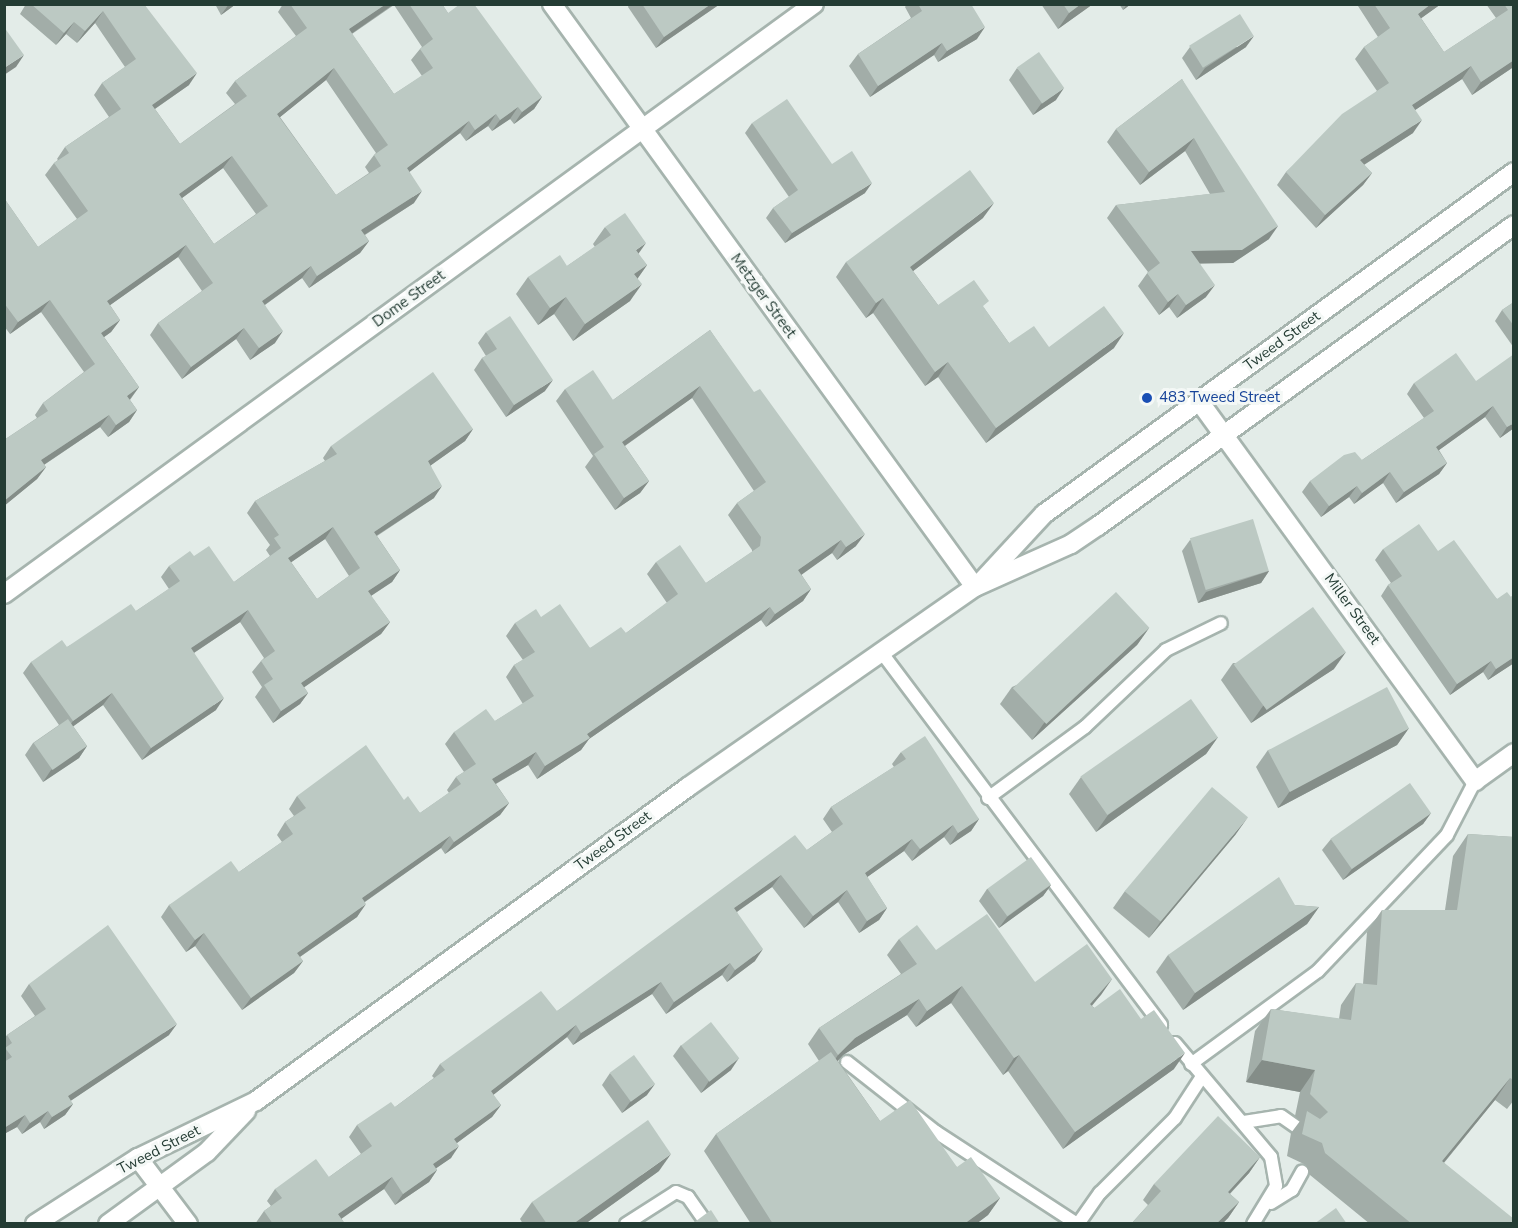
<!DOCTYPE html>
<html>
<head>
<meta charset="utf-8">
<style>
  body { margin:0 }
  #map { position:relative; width:1518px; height:1228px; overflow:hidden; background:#e3ece8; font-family:"Nunito Sans",sans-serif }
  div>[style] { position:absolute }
  .roads { filter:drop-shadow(2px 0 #a6b4ae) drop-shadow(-2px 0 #a6b4ae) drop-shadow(0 2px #a6b4ae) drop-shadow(0 -2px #a6b4ae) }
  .service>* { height:12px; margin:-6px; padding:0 6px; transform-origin:6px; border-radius:6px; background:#fff }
  .minor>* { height:18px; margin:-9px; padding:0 9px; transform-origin:9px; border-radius:9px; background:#fff }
  .secondary>* { height:18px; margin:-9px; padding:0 9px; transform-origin:9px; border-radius:9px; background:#fff }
  .wall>* { inset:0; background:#a2ada8 }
  .shaded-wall>* { inset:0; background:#848d88 }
  .building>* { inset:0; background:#bcc9c3; transform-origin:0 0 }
  .dots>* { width:16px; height:16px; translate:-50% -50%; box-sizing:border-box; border:3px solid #f4f8f6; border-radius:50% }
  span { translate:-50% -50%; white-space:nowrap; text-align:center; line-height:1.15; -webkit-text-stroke:6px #f4f8f6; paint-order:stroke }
  .street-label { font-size:15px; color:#243c34 }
  .transit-label { font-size:15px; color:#164399 }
  .left { translate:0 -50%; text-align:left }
  .frame { position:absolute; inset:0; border:6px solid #243c34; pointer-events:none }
</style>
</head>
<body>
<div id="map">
  <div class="roads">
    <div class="service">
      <div style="left:882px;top:653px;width:465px;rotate:53.1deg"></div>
      <div style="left:988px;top:798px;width:120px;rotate:-36.2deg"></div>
      <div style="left:1085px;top:727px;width:112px;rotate:-43.5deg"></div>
      <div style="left:1166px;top:650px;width:61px;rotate:-26.1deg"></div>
      <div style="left:1175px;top:1043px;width:149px;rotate:49.9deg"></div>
      <div style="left:1271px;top:1157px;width:29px;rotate:80deg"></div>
      <div style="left:1276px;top:1186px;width:44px;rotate:121.2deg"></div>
      <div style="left:847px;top:1062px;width:113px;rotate:38.2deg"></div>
      <div style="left:936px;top:1132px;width:168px;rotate:33.1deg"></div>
      <div style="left:1191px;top:1064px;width:157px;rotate:-36.2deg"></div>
      <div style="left:1318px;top:971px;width:187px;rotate:-46.5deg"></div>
      <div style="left:1447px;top:835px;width:61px;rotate:-62.6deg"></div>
      <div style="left:1244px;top:1122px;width:37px;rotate:-9deg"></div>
      <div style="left:1281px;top:1116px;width:29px;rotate:35deg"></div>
      <div style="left:1271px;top:1203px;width:25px;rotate:-32deg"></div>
      <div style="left:1292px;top:1190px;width:21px;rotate:-61deg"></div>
      <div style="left:626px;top:1224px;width:59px;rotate:-32.6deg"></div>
      <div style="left:676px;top:1192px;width:13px;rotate:23deg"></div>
      <div style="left:688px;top:1197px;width:33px;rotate:55deg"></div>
      <div style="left:1078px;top:1224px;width:38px;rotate:-55deg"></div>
      <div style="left:1100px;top:1193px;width:106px;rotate:-45deg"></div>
      <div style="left:1175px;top:1118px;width:48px;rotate:-57deg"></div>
    </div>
    <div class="minor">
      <div style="left:552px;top:4px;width:720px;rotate:54.04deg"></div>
      <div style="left:1199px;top:401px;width:470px;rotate:54deg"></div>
      <div style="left:1475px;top:781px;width:48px;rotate:-35.7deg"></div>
      <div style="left:4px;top:594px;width:1002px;rotate:-36.07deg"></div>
      <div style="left:138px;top:1158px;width:83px;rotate:52.9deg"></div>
    </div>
    <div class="secondary">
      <div style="left:981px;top:582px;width:93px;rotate:-47.2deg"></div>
      <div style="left:1044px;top:514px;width:581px;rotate:-36.04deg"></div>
      <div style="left:35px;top:1224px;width:122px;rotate:-32.7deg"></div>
      <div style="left:138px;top:1158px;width:131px;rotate:-25.8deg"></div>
      <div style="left:256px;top:1101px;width:534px;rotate:-36.01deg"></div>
      <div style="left:688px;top:787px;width:350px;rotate:-34.9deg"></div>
      <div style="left:975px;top:587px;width:105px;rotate:-24.1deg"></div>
      <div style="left:1071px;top:544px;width:32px;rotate:-34deg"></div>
      <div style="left:1098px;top:526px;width:513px;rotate:-35.89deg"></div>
      <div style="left:108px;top:1224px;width:122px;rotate:-36deg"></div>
      <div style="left:207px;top:1152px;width:57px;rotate:-46.4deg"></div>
    </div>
  </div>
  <div class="wall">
    <div style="clip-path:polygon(evenodd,26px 4px,144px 4px,189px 85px,155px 109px,180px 144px,235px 104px,226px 93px,235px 81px,296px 36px,278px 12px,283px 4px,442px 4px,448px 13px,542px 97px,534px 109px,514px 124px,510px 119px,492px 131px,488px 126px,466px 141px,460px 133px,409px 172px,414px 203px,365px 235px,369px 241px,360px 253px,309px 288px,302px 278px,265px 305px,275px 343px,250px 360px,236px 339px,182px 379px,150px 335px,158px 323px,202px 291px,178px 257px,110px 305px,120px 320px,111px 332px,104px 337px,139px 387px,130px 400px,137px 410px,129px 422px,108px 437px,100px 427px,44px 465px,46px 467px,37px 479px,4px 506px,4px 440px,37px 418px,35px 415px,43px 403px,84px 372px,41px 312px,10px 334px,4px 326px,4px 198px,38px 247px,77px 219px,45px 175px,54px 163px,58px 160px,57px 159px,65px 147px,109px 117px,94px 95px,102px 83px,125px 67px,95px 23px,77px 43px,66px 34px,56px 45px,20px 14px,26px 4px,394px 5px,422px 47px,420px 49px,411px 60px,422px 76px,394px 94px,352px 34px,394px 5px,26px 4px,326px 80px,376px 153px,374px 155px,365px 167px,369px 173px,336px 195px,280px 117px,326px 80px,26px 4px,223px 168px,256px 214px,214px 244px,182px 198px,223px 168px)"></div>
    <div style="clip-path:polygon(215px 4px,236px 4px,221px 15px)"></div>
    <div style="clip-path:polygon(629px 4px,720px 4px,656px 48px,628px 7px)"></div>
    <div style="clip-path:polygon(907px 4px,971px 4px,977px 39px,938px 62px,934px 55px,870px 97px,849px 66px,858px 54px,911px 18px,905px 7px)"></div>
    <div style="clip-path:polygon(1041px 4px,1093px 4px,1058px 29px)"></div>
    <div style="clip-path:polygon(1119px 4px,1131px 4px,1123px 10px)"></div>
    <div style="clip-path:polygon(1359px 4px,1441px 4px,1421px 18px,1444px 52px,1496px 18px,1486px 4px,1514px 4px,1512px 68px,1472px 95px,1462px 79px,1415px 110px,1413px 133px,1364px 165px,1372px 173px,1363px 185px,1316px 228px,1277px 185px,1286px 172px,1377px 91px,1355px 59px,1364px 47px,1378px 37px,1358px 6px)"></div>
    <div style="clip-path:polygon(1190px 47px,1246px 47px,1196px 80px,1182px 58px)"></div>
    <div style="clip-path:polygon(1017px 68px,1056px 100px,1033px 115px,1009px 80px)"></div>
    <div style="clip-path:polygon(1182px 79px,1269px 239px,1233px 263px,1200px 263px,1206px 297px,1177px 318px,1169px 307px,1159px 315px,1138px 286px,1148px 272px,1107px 218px,1116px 205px,1210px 194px,1185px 151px,1140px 185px,1107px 142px,1116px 129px)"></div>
    <div style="clip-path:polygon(752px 123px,865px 193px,785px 243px,766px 218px,773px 208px,789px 197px,745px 133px)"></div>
    <div style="clip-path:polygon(983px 218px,913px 271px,938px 305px,984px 308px,1009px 343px,1049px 347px,1114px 348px,986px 443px,938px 377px,925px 386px,873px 313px,866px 318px,836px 277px,846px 262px)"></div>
    <div style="clip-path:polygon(605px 227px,638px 254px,647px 265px,638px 278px,630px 301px,573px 341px,554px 314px,538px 325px,516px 294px,528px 277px,567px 266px,595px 247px,593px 244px)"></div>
    <div style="clip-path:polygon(1514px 302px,1514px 348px,1495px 321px,1502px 310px)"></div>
    <div style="clip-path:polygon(710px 330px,856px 546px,837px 560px,832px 553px,801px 574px,811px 589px,803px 601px,766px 627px,761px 620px,589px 739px,581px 750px,537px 779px,528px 765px,496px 784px,509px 803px,500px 815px,445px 854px,441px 848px,365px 902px,357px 917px,300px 957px,303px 961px,294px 973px,242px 1010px,195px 946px,186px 952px,161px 917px,169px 905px,239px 872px,282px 842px,277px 835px,285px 822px,294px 816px,289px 809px,297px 796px,404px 800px,420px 813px,449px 793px,447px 790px,456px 777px,464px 772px,445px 744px,454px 732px,495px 721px,523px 704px,506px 677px,514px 665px,523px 660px,506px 636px,515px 623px,541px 617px,590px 648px,626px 633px,667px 603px,647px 574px,656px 562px,706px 583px,752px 552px,752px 550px,728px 515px,737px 503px,754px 491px,692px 398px,625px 446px,649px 481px,640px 493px,615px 510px,585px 467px,593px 456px,556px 401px,565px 389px,613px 400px)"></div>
    <div style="clip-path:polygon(486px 332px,545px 391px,506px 417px,474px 370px,482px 358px,486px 356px,478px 343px)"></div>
    <div style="clip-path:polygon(1476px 381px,1514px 428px,1500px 438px,1485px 417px,1439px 450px,1447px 463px,1439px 474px,1396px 503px,1383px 483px,1354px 504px,1349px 497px,1321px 517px,1302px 492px,1310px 481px,1362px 460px,1424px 418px,1407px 394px,1414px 383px)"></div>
    <div style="clip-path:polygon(evenodd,473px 429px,465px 441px,431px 465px,434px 498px,377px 536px,400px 570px,392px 582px,371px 596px,390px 622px,381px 634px,304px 687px,308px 693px,300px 704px,273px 723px,255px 697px,262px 687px,252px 672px,261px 661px,264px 658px,240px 622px,194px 653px,216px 710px,142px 760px,103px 705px,73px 726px,87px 746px,79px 758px,43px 782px,25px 755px,33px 743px,59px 725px,23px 673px,31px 662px,67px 647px,136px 611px,169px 589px,161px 577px,169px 566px,194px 556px,234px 582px,270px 556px,266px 550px,270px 545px,247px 513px,255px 501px,325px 461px,323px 458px,331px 446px,473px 429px,325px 539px,349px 576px,317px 599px,291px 562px,325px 539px)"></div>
    <div style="clip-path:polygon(1190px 540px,1269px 571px,1261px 583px,1198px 603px,1182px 551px)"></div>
    <div style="clip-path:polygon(1383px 549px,1438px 551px,1497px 599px,1511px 597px,1514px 595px,1514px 663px,1488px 680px,1483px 672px,1450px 695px,1381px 596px,1388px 585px,1391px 583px,1375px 560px)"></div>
    <div style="clip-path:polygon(1149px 628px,1137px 645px,1032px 740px,1000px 704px,1012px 687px)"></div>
    <div style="clip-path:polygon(1233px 663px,1334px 669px,1251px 723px,1221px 680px)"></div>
    <div style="clip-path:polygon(1409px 728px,1397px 745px,1278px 808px,1256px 767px,1268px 750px)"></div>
    <div style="clip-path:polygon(1218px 737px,1206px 754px,1096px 832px,1069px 794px,1081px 777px)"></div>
    <div style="clip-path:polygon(901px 752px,979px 819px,971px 831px,950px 845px,944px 837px,912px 861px,904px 851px,867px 877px,887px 908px,879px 920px,859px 933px,838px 902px,804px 928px,772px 887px,737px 912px,755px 961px,727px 982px,722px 975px,666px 1014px,652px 994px,573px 1045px,567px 1037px,493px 1095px,501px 1105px,492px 1117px,457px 1143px,451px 1158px,436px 1168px,437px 1170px,429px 1182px,395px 1205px,384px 1189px,341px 1218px,345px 1224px,255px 1224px,264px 1211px,271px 1206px,267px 1201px,275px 1189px,329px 1177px,361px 1154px,349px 1137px,357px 1125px,395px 1107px,434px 1078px,432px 1076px,440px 1064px,557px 1011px,807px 850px,832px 832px,823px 819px,831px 807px,894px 767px,892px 764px)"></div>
    <div style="clip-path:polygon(1431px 813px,1423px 824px,1343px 880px,1322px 850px,1331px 839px)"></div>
    <div style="clip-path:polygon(1236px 834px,1149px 938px,1113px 908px,1125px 891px)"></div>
    <div style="clip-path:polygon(1468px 834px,1514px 837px,1514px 1100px,1507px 1109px,1495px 1100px,1444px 1163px,1514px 1224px,1370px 1224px,1310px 1175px,1306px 1165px,1287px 1156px,1291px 1133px,1300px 1121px,1295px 1116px,1300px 1092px,1246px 1082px,1255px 1031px,1271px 1009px,1339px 1019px,1341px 1005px,1356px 983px,1363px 984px,1367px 932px,1382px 910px,1445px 910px,1453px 856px)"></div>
    <div style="clip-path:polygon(1051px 885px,1043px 896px,999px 928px,979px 901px,987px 889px)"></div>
    <div style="clip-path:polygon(1295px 905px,1319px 907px,1307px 924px,1183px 1010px,1156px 972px,1168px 955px)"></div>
    <div style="clip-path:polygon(899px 939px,1035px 982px,1112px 979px,1092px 1006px,1174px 1069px,1063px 1149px,1008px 1071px,1003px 1075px,951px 1003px,916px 1027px,907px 1015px,843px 1055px,838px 1061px,880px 1121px,957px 1167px,1000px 1198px,988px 1215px,976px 1224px,751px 1224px,704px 1151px,716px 1134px,819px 1061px,808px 1044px,819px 1028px,901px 974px,887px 955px)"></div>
    <div style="clip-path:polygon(29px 984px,169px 1035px,70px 1101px,73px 1104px,65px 1115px,44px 1129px,40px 1122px,22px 1134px,17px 1127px,4px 1134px,4px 1039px,7px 1035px,35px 1016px,21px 996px)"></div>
    <div style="clip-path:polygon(681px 1045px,731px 1070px,701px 1093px,673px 1056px)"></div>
    <div style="clip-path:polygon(610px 1073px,647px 1095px,622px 1113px,602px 1085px)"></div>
    <div style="clip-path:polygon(1260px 1157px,1249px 1173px,1230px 1194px,1239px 1202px,1228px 1218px,1222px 1224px,1131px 1224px,1148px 1205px,1143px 1200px,1154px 1184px)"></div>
    <div style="clip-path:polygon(659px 1171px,585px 1224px,523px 1224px,520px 1219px,532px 1202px)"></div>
  </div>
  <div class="shaded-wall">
    <div style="clip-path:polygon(229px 4px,236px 4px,221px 15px)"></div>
    <div style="clip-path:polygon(386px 4px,394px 4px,341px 41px,349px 29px)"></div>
    <div style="clip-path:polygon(711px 4px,720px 4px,656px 48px,664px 37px)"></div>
    <div style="clip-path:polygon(1081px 4px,1093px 4px,1058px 29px,1069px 13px)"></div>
    <div style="clip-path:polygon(1127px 4px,1131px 4px,1123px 10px)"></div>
    <div style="clip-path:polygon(1431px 4px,1441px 4px,1409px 27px,1418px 14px)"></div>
    <div style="clip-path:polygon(103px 11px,95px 23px,77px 43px,85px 31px)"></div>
    <div style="clip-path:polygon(74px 22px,66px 34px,56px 45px,64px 33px)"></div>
    <div style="clip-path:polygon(985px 27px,977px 39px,938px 62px,947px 51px)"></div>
    <div style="clip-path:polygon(1254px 36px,1246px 47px,1196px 80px,1205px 68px)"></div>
    <div style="clip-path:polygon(942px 43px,934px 55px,870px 97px,878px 86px)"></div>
    <div style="clip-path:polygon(24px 55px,16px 67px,4px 75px,4px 68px)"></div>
    <div style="clip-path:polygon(1514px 60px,1514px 66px,1512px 68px,1472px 95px,1481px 82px)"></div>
    <div style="clip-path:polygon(1471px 66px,1462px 79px,1403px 118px,1412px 105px)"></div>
    <div style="clip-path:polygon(334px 68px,326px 80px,269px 126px,277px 114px)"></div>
    <div style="clip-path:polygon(197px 73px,189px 85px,143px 117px,152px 105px)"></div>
    <div style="clip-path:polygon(1064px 88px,1056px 100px,1033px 115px,1041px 104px)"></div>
    <div style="clip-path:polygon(542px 97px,534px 109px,514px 124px,522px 112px)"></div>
    <div style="clip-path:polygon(518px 107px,510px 119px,492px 131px,500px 120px)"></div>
    <div style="clip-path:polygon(496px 114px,488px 126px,466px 141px,475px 130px)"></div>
    <div style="clip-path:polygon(1422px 120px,1413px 133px,1351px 173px,1360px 160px)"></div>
    <div style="clip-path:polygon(469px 121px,460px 133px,399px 180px,407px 168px)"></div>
    <div style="clip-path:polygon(1194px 138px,1185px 151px,1140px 185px,1149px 172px)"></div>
    <div style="clip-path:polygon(232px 156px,223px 168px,171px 206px,179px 194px)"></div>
    <div style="clip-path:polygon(1372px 173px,1363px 185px,1316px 228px,1325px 215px)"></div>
    <div style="clip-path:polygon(872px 183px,865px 193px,785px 243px,792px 233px)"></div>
    <div style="clip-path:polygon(422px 191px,414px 203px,353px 242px,361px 230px)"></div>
    <div style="clip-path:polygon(994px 203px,983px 218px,900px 281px,910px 267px)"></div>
    <div style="clip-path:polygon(1278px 226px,1269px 239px,1233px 263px,1182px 264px,1191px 251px)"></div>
    <div style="clip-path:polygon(369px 241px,360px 253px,309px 288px,317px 276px)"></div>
    <div style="clip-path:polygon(646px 243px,634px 260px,636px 250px)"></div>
    <div style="clip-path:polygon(186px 245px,178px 257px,99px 313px,107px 301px)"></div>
    <div style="clip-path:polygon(647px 265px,635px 282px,634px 274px)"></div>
    <div style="clip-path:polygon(311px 266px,302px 278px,253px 313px,262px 301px)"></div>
    <div style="clip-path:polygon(642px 284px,630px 301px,573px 341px,585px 324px)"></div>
    <div style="clip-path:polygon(1215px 285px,1206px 297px,1177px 318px,1186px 305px)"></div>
    <div style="clip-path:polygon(1178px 294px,1169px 307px,1159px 315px,1168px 302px)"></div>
    <div style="clip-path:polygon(566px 297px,554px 314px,538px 325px,550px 308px)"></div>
    <div style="clip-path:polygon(883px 298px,873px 313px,866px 318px,876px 303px)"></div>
    <div style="clip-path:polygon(50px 300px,41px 312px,10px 334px,18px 322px)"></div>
    <div style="clip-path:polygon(120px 320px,111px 332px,93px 345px,101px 333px)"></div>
    <div style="clip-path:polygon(244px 328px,236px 339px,182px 379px,191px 367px)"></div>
    <div style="clip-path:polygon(283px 331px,275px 343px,250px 360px,259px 348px)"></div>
    <div style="clip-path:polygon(1124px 333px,1114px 348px,986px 443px,996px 428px)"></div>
    <div style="clip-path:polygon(948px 362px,938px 377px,925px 386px,935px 372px)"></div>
    <div style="clip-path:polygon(553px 380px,545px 391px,506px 417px,514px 405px)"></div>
    <div style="clip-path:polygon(700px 386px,692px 398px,613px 454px,622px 442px)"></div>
    <div style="clip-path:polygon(139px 387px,130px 399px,118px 407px,127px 396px)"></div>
    <div style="clip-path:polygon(1493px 406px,1485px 417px,1428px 458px,1436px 447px)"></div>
    <div style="clip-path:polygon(137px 410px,129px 422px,108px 437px,116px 425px)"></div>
    <div style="clip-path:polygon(109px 415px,100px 427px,33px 472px,41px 460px)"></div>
    <div style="clip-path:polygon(1514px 423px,1514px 428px,1500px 438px,1507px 427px)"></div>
    <div style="clip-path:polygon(473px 429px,465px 441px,420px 473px,428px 461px)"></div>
    <div style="clip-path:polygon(1447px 463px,1439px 474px,1396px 503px,1404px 492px)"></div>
    <div style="clip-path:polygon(46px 467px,37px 479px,4px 506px,4px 501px)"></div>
    <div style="clip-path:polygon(1390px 472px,1383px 483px,1354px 504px,1362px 493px)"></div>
    <div style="clip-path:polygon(649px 481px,640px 493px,615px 510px,624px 498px)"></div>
    <div style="clip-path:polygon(442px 486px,434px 498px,365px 543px,374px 532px)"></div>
    <div style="clip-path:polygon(1357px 486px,1349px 497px,1321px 517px,1329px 506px)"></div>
    <div style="clip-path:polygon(333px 527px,325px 539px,280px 570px,288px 558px)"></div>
    <div style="clip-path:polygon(865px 534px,856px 546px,837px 560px,846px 547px)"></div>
    <div style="clip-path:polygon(841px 540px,832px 553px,790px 583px,798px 570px)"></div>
    <div style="clip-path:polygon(400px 570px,392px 582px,360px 603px,368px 591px)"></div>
    <div style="clip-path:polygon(1269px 571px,1261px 583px,1198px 603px,1206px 592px)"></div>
    <div style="clip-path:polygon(811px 589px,803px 601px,766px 627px,775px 614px)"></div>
    <div style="clip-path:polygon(770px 607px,761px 620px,589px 739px,581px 750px,537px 779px,545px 766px,587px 734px)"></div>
    <div style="clip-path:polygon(248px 610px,240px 622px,183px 660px,191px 648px)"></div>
    <div style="clip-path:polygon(390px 622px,381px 634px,293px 695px,301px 683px)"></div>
    <div style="clip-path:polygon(1149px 628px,1137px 645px,1032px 740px,1044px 723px)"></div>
    <div style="clip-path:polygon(1346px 652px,1334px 669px,1251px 723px,1263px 706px)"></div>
    <div style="clip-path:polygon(1514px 657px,1514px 663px,1488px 680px,1496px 669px)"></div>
    <div style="clip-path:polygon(1491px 661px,1483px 672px,1450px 695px,1457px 684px)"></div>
    <div style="clip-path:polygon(112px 693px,103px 705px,64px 733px,73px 721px)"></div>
    <div style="clip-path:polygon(308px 693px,300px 704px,273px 723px,281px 711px)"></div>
    <div style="clip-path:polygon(224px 698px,216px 710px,142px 760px,151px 748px)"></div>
    <div style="clip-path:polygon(1409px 728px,1397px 745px,1278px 808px,1290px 791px)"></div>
    <div style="clip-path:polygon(1218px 737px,1206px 754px,1096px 832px,1108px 815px)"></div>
    <div style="clip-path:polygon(87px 746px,79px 758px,43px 782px,51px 770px)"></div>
    <div style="clip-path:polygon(536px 752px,528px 765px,483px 791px,492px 779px)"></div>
    <div style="clip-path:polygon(509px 803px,500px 815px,445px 854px,454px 842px)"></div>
    <div style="clip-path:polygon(1431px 813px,1423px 824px,1343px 880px,1352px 869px)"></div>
    <div style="clip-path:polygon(1248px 817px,1236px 834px,1149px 938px,1161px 921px)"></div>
    <div style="clip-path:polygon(979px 819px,971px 831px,950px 845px,958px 833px)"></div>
    <div style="clip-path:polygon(953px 825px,944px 837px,912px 861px,920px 849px)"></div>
    <div style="clip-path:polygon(450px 836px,441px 848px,353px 910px,362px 898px)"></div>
    <div style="clip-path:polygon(912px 839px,904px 851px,856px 885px,865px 873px)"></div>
    <div style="clip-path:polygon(781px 875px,772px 887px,725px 920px,734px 908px)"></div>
    <div style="clip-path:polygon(1051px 885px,1043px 896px,999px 928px,1007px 917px)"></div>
    <div style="clip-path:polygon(847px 890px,838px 902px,804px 928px,813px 916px)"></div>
    <div style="clip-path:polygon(366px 904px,357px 917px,288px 965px,297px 953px)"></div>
    <div style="clip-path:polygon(1319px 907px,1307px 924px,1183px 1010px,1195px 993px)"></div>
    <div style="clip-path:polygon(887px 908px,879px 920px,859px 933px,867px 921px)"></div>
    <div style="clip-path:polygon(204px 933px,195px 946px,186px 952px,195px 940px)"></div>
    <div style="clip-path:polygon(763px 949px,755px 961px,727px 982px,735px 970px)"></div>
    <div style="clip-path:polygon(303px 961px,294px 973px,242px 1010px,251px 998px)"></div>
    <div style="clip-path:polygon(730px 963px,722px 975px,666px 1014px,674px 1002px)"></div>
    <div style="clip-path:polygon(1112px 979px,1101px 995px,1079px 1020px,1090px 1004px)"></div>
    <div style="clip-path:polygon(661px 982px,652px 994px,573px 1045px,581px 1033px)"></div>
    <div style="clip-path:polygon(962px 986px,951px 1003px,916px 1027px,927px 1011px)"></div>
    <div style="clip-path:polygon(919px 999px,907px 1015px,843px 1055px,827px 1072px,838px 1055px,855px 1038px)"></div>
    <div style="clip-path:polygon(177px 1024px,169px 1035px,60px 1108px,68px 1096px)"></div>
    <div style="clip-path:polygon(576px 1025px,567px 1037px,483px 1103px,491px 1091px)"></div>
    <div style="clip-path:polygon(1185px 1053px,1174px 1069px,1063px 1149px,1075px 1132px)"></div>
    <div style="clip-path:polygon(1019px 1055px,1008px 1071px,1003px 1075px,1014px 1058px)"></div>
    <div style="clip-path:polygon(739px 1058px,731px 1070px,701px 1093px,709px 1081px)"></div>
    <div style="clip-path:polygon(1262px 1060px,1315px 1070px,1300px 1092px,1246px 1082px)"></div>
    <div style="clip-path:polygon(1510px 1078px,1495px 1100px,1427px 1183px,1442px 1161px)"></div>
    <div style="clip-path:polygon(655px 1084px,647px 1095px,622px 1113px,630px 1102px)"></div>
    <div style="clip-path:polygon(73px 1104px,65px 1115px,44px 1129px,52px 1117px)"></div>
    <div style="clip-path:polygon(501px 1105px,492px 1117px,446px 1151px,454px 1139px)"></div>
    <div style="clip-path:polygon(48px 1111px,40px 1122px,22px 1134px,30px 1123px)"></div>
    <div style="clip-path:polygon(25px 1115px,17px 1127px,4px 1134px,4px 1128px)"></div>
    <div style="clip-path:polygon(459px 1146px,451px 1158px,425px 1176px,433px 1164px)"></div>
    <div style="clip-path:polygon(671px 1154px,659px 1171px,585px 1224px,573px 1224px)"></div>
    <div style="clip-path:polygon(1260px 1157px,1249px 1173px,1217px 1207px,1228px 1192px)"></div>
    <div style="clip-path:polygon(437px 1170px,429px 1182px,395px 1205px,403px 1194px)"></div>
    <div style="clip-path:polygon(392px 1177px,384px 1189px,334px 1224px,338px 1214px)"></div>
    <div style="clip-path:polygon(1000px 1198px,988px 1215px,976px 1224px,964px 1224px)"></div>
    <div style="clip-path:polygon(1239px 1202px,1228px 1218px,1222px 1224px,1216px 1224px)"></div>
  </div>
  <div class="building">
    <div style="clip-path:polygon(evenodd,31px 4px,144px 4px,197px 73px,152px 105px,180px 144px,247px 96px,235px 81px,307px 28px,290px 4px,386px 4px,349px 29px,394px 94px,433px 68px,420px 49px,433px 39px,409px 4px,442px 4px,448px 13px,460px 4px,474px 4px,542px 97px,522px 112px,518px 107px,500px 120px,496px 114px,475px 130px,469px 121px,407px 168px,422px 191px,361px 230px,369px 241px,317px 276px,311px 266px,262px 301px,283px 331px,259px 348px,244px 328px,191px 367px,158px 323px,213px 283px,186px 245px,107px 301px,120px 320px,101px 333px,139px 387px,127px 396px,137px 410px,116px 425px,109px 415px,41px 460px,46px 467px,4px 501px,4px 440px,48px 411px,43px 403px,95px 364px,50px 300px,18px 322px,4px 303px,4px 198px,38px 247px,88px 211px,54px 163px,69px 153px,65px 147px,121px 109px,102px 83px,136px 59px,103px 11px,85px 31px,74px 22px,64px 33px,31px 4px,334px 68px,388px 145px,374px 155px,381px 166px,336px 195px,277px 114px,334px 68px,31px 4px,232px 156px,268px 206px,214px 244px,179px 194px,232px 156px)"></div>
    <div style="clip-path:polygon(642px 4px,711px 4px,664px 37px)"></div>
    <div style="clip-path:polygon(918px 4px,971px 4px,985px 27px,947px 51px,942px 43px,878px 86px,858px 54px,922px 11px)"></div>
    <div style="clip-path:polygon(1063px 4px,1081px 4px,1069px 13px)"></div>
    <div style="clip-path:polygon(1374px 4px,1431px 4px,1418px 14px,1444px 52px,1508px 10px,1504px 4px,1514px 4px,1514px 60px,1481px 82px,1471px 66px,1412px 105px,1422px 120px,1360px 160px,1372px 173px,1325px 215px,1286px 172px,1342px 114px,1389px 83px,1364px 47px,1390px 28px)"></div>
    <div style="left:1240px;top:14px;width:26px;height:60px;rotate:58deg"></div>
    <div style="clip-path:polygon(4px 27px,24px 55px,4px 68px)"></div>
    <div style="left:1039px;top:52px;width:44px;height:27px;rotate:55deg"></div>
    <div style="clip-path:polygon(1182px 79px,1278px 226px,1242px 250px,1191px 251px,1215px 285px,1186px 305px,1178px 294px,1168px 302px,1147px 273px,1160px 263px,1116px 205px,1225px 192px,1194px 138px,1149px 172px,1116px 129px)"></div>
    <div style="clip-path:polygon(787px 99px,832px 164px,852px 151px,872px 183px,792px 233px,773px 208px,798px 190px,752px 123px)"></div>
    <div style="clip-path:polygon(970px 170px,994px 203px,910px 267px,938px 305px,974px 280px,989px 301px,983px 306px,1009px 343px,1034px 326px,1049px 347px,1104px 306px,1124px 333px,996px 428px,948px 362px,935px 372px,883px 298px,876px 303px,846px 262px)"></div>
    <div style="clip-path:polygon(625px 213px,646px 243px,636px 250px,647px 265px,634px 274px,642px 284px,585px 324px,566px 297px,550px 308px,528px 277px,560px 255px,567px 266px,611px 235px,605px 227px)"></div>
    <div style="clip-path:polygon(1514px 302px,1514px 326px,1502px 310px)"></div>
    <div style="clip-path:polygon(510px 316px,553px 380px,514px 405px,482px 358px,497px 349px,486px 332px)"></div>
    <div style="clip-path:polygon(710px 330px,754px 392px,760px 389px,865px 534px,846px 547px,841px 540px,798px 570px,811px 589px,775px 614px,770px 607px,587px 734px,590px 738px,545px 766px,536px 752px,492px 779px,509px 803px,454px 842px,450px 836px,362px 898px,366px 904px,297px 953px,303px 961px,251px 998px,204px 933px,195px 940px,169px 905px,231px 861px,239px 872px,293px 834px,285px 822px,306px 808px,297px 796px,366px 745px,404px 800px,408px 796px,420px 813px,461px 784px,456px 777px,476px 764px,454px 732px,486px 709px,495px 721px,534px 696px,514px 665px,535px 652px,515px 623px,536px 609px,541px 617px,560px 604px,590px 648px,621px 627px,626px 633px,678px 594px,656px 562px,680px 545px,706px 583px,760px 546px,761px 537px,737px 503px,766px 482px,700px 386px,622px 442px,649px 481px,624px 498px,594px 454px,604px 447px,565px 389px,593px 370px,613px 400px)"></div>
    <div style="clip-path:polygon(1456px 353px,1476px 381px,1514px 354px,1514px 423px,1507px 427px,1493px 406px,1436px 447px,1447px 463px,1404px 492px,1390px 472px,1362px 493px,1357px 486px,1329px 506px,1310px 481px,1344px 455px,1355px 452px,1362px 460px,1434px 411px,1414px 383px)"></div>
    <div style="clip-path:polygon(evenodd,433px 372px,473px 429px,428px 461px,442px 486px,374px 532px,400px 570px,368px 591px,390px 622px,301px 683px,308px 693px,281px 711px,264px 685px,273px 679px,261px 661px,275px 651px,248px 610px,191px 648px,224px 698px,151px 748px,112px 693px,73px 721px,31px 662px,62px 640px,67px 647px,131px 604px,136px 611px,180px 581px,169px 566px,190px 551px,194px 556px,209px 546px,234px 582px,281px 548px,274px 538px,279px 535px,255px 501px,337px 454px,331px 446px,433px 372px,333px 527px,360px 568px,317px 599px,288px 558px,333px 527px)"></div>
    <div style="left:1253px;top:519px;width:54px;height:66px;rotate:73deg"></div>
    <div style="clip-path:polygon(1419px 524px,1438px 551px,1454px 540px,1497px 599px,1507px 592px,1511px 597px,1514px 595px,1514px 657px,1496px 669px,1491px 661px,1457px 684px,1388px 585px,1402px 576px,1383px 549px)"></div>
    <div style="left:1116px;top:592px;width:49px;height:141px;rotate:47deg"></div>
    <div style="left:1313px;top:607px;width:56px;height:98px;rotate:54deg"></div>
    <div style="left:1387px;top:687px;width:47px;height:135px;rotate:62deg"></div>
    <div style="left:1191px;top:699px;width:47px;height:135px;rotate:55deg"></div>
    <div style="left:68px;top:719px;width:33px;height:42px;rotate:55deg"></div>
    <div style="clip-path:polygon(925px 736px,979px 819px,958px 833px,953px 825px,920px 849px,912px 839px,865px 873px,887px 908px,867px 921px,847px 890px,813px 916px,781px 875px,734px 908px,763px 949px,735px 970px,730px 963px,674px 1002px,661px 982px,581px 1033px,576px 1025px,491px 1091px,501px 1105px,454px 1139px,459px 1146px,433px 1164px,437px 1170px,403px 1194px,392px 1177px,338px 1214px,345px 1224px,273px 1224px,264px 1211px,282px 1198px,275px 1189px,316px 1159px,329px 1177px,372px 1146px,357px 1125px,391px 1102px,395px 1107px,445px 1070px,440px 1064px,541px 991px,557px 1011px,795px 835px,807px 850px,843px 824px,831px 807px,906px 759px,901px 752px)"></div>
    <div style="left:1410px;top:783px;width:37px;height:97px;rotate:55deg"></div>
    <div style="left:1212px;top:787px;width:47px;height:136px;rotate:40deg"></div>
    <div style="clip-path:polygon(1468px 834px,1514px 837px,1514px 1080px,1510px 1078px,1442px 1161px,1514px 1219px,1514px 1224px,1412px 1224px,1325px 1153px,1322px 1143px,1302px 1134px,1307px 1111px,1320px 1119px,1328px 1112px,1310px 1094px,1315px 1070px,1262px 1060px,1271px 1009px,1351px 1020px,1356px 983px,1377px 985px,1382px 910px,1457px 910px)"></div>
    <div style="left:1031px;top:857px;width:34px;height:54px;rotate:54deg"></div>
    <div style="clip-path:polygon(1279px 877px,1295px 905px,1319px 907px,1195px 993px,1168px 955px)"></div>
    <div style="clip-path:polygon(987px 914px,1035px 982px,1087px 944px,1112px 979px,1090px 1004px,1094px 1008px,1120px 989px,1141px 1019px,1154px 1010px,1185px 1053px,1075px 1132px,1019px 1055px,1014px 1058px,962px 986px,927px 1011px,919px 999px,855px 1038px,838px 1055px,819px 1028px,917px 964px,899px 939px,917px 925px,936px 950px)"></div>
    <div style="clip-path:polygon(108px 925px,177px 1024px,68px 1096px,73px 1104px,52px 1117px,48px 1111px,30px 1123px,25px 1115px,4px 1128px,4px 1062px,12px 1057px,5px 1048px,12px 1043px,7px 1035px,46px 1009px,29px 984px)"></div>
    <div style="left:711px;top:1022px;width:46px;height:38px;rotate:52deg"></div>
    <div style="clip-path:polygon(831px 1052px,880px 1121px,910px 1100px,957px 1167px,971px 1157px,1000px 1198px,964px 1224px,773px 1224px,716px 1134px)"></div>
    <div style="left:634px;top:1055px;width:36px;height:30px;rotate:54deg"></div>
    <div style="clip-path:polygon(1218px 1116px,1260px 1157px,1228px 1192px,1239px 1202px,1216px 1224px,1131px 1224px,1161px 1191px,1154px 1184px)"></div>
    <div style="clip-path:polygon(648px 1120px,671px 1154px,573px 1224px,547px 1224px,532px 1202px)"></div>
    <div style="clip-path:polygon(1336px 1208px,1347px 1224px,1314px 1224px)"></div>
    <div style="clip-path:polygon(711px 1210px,720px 1224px,692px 1224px)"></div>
  </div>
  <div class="dots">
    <div style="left:1147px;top:398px;background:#1a4fb4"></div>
  </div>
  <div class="street-label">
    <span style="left:763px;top:296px;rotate:54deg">Metzger Street</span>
    <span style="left:409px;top:299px;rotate:-36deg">Dome Street</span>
    <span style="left:1282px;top:341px;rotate:-36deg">Tweed Street</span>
    <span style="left:1352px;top:609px;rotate:54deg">Miller Street</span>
    <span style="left:613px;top:841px;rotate:-36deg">Tweed Street</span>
    <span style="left:159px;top:1150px;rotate:-27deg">Tweed Street</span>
  </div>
  <div class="transit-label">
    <span class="left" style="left:1159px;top:398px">483 Tweed Street</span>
  </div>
  <div class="frame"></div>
</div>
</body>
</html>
